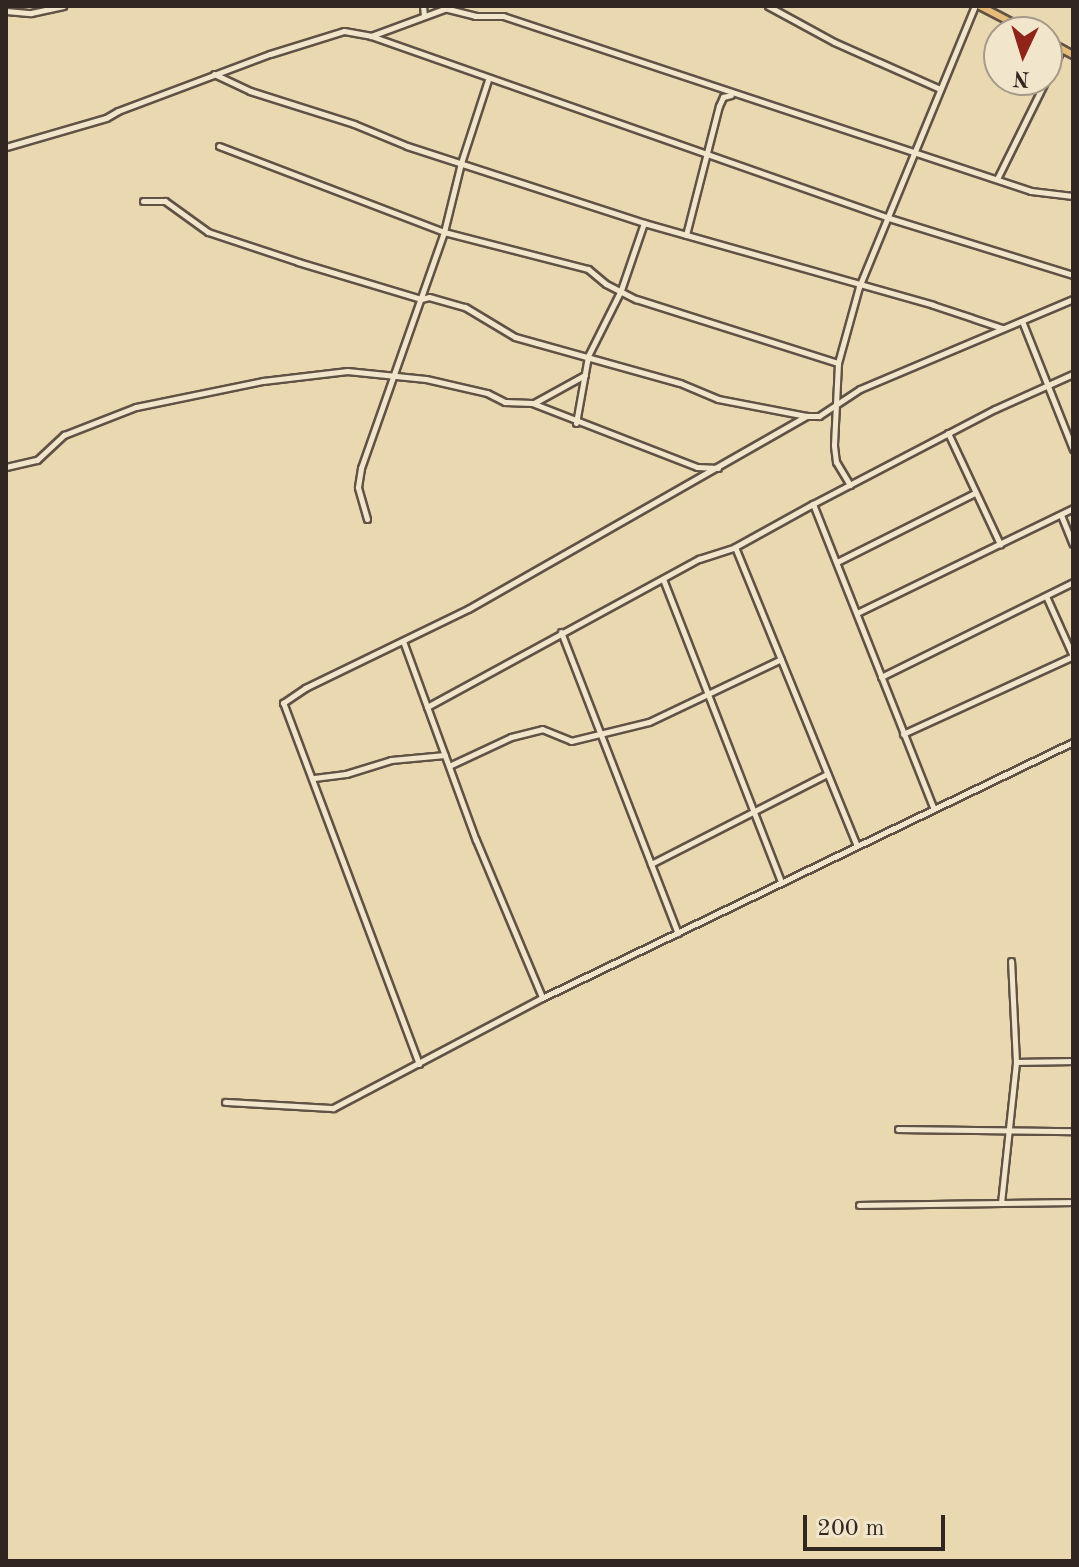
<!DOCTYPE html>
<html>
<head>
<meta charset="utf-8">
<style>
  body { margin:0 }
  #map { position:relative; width:1079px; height:1567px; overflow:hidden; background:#ead8b1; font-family:"Old Standard TT",serif }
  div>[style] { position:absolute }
  .roads { filter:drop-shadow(2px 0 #605245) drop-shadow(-2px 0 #605245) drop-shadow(0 2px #605245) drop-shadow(0 -2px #605245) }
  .minor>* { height:5px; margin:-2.5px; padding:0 2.5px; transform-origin:2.5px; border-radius:2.5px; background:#f1e6cc }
  .major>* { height:6px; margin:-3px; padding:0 3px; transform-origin:3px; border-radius:3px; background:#e5bc78 }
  span { translate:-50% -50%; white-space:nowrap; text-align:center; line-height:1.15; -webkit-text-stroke:8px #f1e6cc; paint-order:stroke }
  .frame { position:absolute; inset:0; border:8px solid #322621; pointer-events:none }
  .north { position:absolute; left:983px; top:16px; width:80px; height:80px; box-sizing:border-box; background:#f1e6cc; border:2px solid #a59988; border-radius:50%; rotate:184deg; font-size:22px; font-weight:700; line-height:32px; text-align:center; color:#322621 }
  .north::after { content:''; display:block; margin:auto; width:28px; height:36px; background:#8f2418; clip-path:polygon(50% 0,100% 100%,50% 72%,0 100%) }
  .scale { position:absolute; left:803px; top:1515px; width:142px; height:36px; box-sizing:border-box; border:4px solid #322621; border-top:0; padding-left:10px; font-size:24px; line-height:28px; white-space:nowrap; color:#322621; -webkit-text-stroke:6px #f1e6cc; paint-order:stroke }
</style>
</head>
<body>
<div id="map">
  <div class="roads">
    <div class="minor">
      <div style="left:423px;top:6px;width:10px;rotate:84deg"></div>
      <div style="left:768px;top:6px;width:75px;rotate:28.6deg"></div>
      <div style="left:834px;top:42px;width:116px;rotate:23.9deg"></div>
      <div style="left:444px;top:8px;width:32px;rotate:14deg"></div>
      <div style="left:475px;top:16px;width:28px"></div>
      <div style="left:503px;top:16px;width:556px;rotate:18.34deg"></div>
      <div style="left:1031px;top:191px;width:42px;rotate:6.8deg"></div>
      <div style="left:6px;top:11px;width:25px;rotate:5deg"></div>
      <div style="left:31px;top:13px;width:33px;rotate:-12deg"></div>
      <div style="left:371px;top:36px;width:549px;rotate:19.36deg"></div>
      <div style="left:889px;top:218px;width:193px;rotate:17.2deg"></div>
      <div style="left:214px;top:74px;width:40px;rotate:25deg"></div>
      <div style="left:250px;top:91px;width:109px;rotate:17.6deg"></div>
      <div style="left:354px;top:124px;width:57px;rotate:22.5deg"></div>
      <div style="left:407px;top:146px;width:249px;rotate:18deg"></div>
      <div style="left:644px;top:223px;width:300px;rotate:15.8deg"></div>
      <div style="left:933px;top:305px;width:73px;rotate:18.4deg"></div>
      <div style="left:1047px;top:78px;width:33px;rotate:-63deg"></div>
      <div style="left:219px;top:146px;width:241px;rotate:20.9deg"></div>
      <div style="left:444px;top:232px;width:149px;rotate:14.4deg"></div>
      <div style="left:588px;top:269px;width:23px;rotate:40deg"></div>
      <div style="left:606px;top:284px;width:34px;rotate:27deg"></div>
      <div style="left:636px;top:299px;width:212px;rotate:17.6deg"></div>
      <div style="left:6px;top:147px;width:104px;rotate:-16.2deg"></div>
      <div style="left:106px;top:118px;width:14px;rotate:-30deg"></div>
      <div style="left:118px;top:111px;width:162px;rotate:-20.6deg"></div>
      <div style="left:270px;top:54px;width:77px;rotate:-17.3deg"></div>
      <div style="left:344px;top:31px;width:27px;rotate:10deg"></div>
      <div style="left:371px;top:36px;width:86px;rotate:-20.3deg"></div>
      <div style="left:997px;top:179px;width:110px;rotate:-63.7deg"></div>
      <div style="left:143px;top:201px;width:22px"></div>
      <div style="left:165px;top:201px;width:53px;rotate:35.8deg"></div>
      <div style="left:208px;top:232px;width:95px;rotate:18.4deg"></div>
      <div style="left:298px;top:262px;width:128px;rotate:16.7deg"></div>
      <div style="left:421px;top:299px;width:8px;rotate:-14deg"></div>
      <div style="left:429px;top:297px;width:37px;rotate:16deg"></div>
      <div style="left:465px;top:307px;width:58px;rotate:31deg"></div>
      <div style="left:515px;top:337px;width:171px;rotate:15.6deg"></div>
      <div style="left:680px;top:383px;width:41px;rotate:22.8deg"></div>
      <div style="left:718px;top:399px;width:90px;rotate:10.9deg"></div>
      <div style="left:686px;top:235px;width:133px;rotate:-75.7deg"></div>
      <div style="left:719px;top:106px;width:10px;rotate:-66deg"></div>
      <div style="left:723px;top:97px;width:8px;rotate:-14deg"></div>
      <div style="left:1022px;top:321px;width:138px;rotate:68.3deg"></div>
      <div style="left:534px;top:403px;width:58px;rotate:-28.8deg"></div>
      <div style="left:576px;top:423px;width:68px;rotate:-79.8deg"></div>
      <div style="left:588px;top:356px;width:74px;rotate:-63.4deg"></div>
      <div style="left:621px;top:290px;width:71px;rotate:-71.1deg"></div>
      <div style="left:948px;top:433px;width:123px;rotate:64.9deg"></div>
      <div style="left:6px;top:467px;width:32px;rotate:-13deg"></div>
      <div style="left:37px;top:460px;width:37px;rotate:-43deg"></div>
      <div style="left:64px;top:435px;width:77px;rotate:-21.3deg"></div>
      <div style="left:136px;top:407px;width:130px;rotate:-11.6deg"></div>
      <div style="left:263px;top:381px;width:85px;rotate:-6.8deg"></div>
      <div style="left:347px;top:371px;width:79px;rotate:5.8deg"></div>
      <div style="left:426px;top:379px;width:63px;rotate:12.9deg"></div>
      <div style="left:487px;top:393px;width:20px;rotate:27deg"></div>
      <div style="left:505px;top:402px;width:27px;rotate:2deg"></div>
      <div style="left:532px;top:403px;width:177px;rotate:21.2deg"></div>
      <div style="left:697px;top:467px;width:21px;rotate:3deg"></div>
      <div style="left:850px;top:485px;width:27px;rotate:-121deg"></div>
      <div style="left:836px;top:462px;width:17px;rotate:-97deg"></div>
      <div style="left:834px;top:445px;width:82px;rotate:-87.2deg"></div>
      <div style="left:838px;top:363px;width:79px;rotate:-74.6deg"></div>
      <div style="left:859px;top:287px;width:304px;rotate:-67.6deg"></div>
      <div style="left:813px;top:504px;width:205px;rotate:-27.6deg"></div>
      <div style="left:995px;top:409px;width:85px;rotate:-24.2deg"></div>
      <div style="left:1061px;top:515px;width:31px;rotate:68deg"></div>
      <div style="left:367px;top:519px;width:33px;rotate:-106deg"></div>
      <div style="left:358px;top:487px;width:19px;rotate:-81deg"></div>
      <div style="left:361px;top:468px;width:250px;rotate:-70.6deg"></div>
      <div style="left:444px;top:232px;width:71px;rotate:-76.2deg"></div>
      <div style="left:461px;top:163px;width:87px;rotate:-72deg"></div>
      <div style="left:735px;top:547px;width:321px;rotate:67.8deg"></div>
      <div style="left:837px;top:562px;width:154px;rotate:-26.6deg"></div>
      <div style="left:663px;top:579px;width:324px;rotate:68.7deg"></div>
      <div style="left:1046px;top:596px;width:66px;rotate:65.8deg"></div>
      <div style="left:857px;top:613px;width:240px;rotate:-25.9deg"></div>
      <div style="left:561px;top:632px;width:323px;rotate:68.8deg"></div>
      <div style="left:403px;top:641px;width:212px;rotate:69.9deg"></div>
      <div style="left:476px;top:840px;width:170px;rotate:67.2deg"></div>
      <div style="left:881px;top:677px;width:214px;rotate:-26.3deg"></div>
      <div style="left:427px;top:707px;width:310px;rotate:-28.6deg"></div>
      <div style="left:699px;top:559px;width:38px;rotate:-18deg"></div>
      <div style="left:735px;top:547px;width:89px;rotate:-28.9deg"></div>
      <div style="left:813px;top:504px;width:326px;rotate:68.4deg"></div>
      <div style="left:903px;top:734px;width:187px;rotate:-24.6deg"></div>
      <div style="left:449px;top:766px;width:68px;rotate:-25.1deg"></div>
      <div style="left:511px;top:737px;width:32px;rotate:-14deg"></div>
      <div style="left:542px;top:729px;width:31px;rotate:22deg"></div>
      <div style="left:571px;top:741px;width:80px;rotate:-13.7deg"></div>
      <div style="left:649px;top:722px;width:146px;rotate:-25.5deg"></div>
      <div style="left:314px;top:778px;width:32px;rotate:-7deg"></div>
      <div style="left:346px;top:774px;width:47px;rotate:-17.3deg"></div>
      <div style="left:391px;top:760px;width:54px;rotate:-5.3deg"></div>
      <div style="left:651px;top:864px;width:198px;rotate:-27.1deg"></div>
      <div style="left:1016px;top:1062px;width:57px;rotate:-1deg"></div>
      <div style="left:419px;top:1064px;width:386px;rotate:-110.6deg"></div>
      <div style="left:283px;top:703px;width:27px;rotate:-34deg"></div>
      <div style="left:305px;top:688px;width:181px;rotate:-25.9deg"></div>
      <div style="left:468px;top:609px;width:390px;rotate:-29.7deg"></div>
      <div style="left:807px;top:416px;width:12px"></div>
      <div style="left:819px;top:416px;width:49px;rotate:-33.4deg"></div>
      <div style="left:860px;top:389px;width:231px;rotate:-22.9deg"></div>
      <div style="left:225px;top:1102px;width:108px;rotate:3.2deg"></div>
      <div style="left:333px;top:1108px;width:236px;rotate:-27.8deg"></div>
      <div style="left:542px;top:998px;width:589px;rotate:-25.74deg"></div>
      <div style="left:898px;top:1129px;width:175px;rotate:0.7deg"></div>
      <div style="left:1001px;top:1203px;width:142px;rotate:-83.9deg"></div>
      <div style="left:1016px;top:1062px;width:101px;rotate:-92.8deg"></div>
      <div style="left:859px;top:1205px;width:214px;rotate:-0.8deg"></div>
    </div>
    <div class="major">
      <div style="left:980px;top:6px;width:56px;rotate:27.5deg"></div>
      <div style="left:1047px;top:41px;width:30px;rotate:28deg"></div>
    </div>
  </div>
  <div class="frame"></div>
  <div class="north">N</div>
  <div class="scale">200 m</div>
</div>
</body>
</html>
